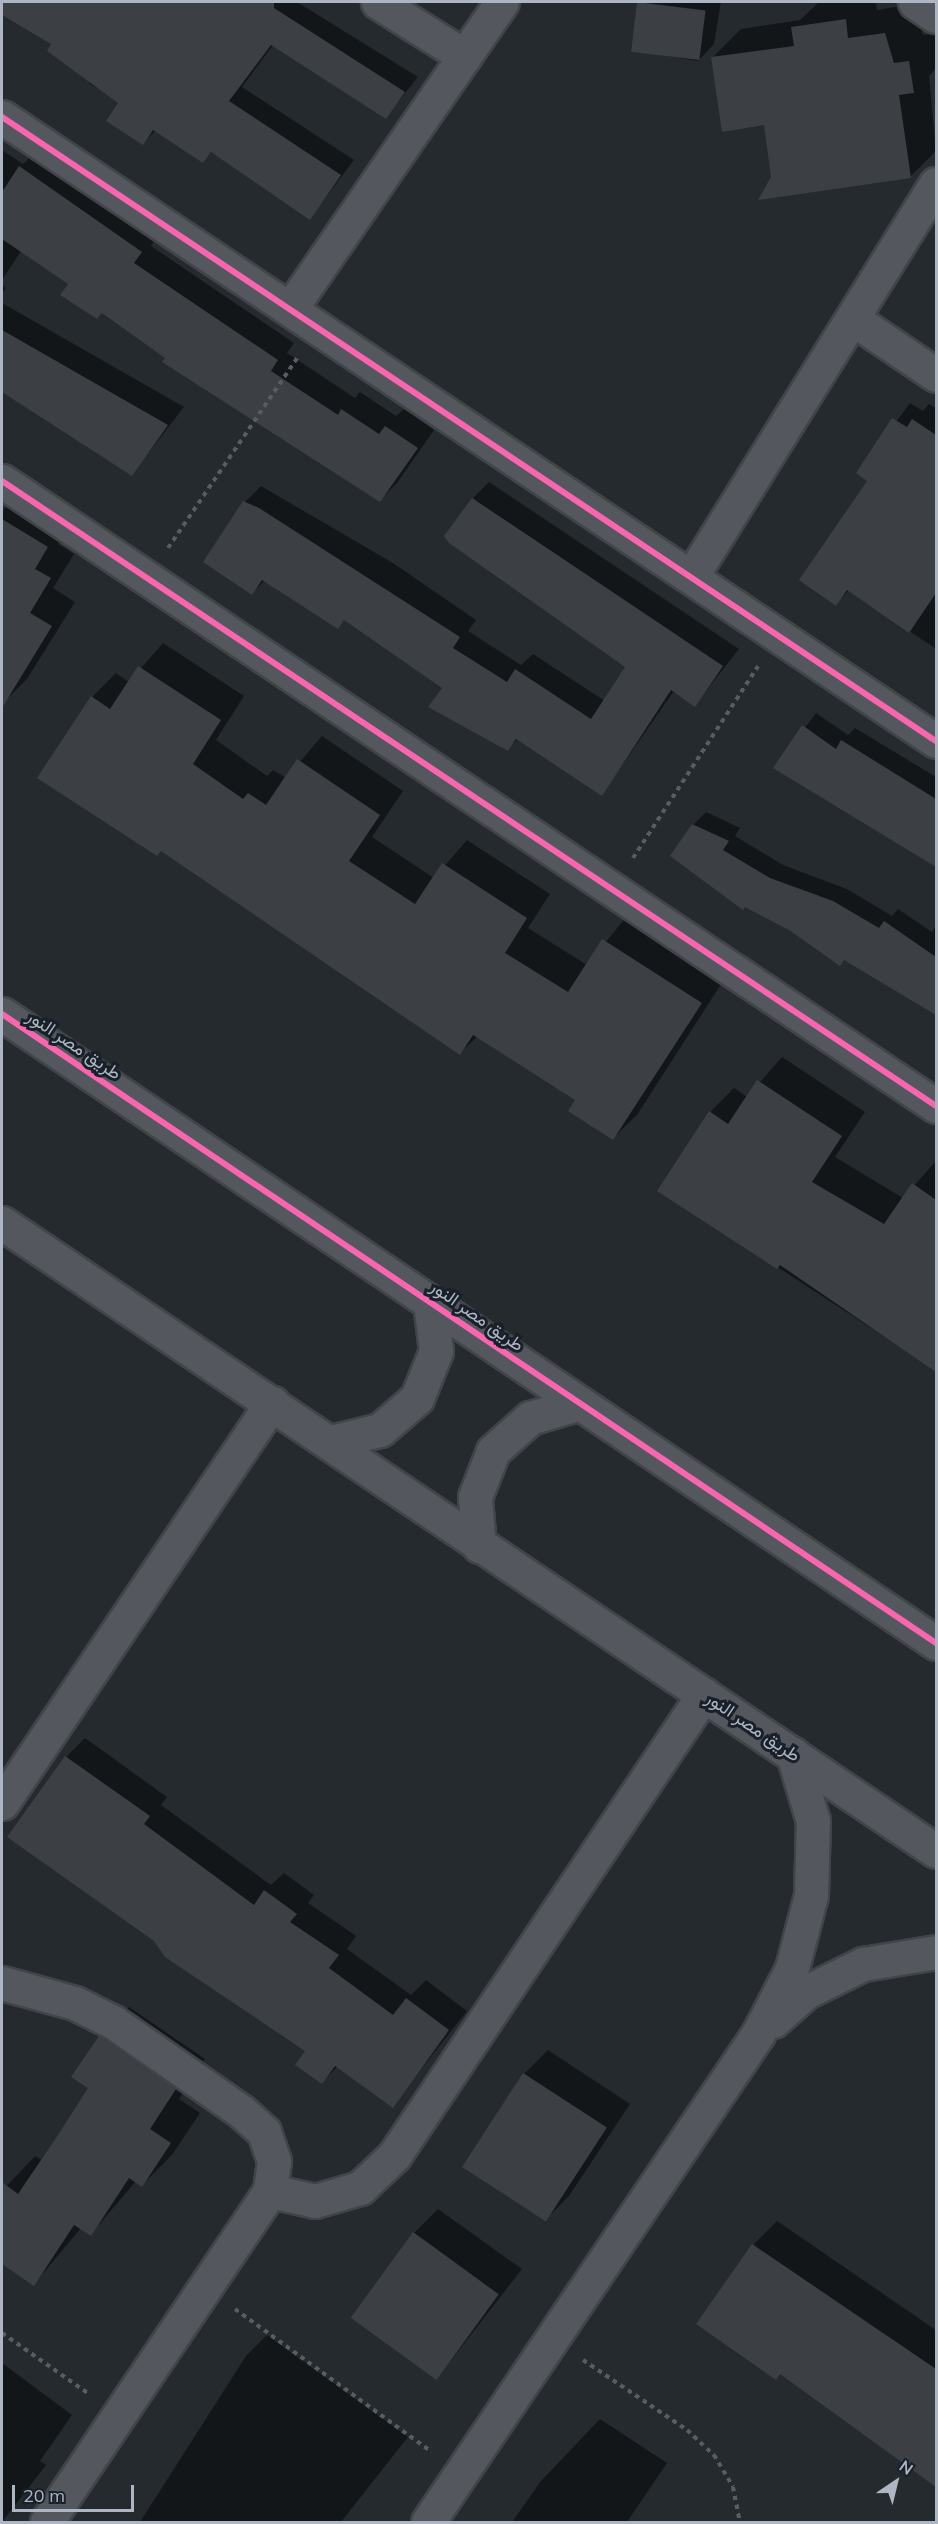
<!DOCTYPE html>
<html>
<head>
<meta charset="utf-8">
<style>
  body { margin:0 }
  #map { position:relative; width:938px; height:2524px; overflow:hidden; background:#252a2f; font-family:Mulish,Vazirmatn,sans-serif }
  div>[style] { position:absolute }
  .shadow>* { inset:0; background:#0007 }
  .building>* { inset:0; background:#3c4045; transform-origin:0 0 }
  .path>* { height:4px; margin-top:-2px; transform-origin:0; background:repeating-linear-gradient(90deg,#585d62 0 4.5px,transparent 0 9px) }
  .roads { filter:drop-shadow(2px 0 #414549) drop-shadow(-2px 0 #414549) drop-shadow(0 2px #414549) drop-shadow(0 -2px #414549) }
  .minor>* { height:33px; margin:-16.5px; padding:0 16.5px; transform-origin:16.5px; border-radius:16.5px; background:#54585e }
  .cycleway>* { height:6px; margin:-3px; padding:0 3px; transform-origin:3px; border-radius:3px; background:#f766af }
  span { translate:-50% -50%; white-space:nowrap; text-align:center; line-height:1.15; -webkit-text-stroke:6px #192029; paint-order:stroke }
  .street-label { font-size:18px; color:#adb6c2 }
  .frame { position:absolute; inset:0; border:3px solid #adb6c2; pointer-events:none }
  .north { position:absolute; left:866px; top:2452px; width:60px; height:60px; -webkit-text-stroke:4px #192029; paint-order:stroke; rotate:35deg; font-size:16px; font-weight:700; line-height:24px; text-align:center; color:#adb6c2 }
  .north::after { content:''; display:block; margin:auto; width:21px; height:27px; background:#adb6c2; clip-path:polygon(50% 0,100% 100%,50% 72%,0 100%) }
  .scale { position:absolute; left:12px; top:2485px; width:122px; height:27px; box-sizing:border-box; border:3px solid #adb6c2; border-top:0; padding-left:8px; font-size:18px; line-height:21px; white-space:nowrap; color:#adb6c2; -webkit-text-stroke:4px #192029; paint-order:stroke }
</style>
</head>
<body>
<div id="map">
  <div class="shadow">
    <div style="clip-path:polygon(21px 2px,297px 2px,418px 77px,386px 117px,273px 45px,242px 87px,354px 160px,310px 218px,213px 151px,203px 161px,156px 130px,143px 143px,120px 102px,89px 83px,93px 77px,53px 43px,11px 19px)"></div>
    <div style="clip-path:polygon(638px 2px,721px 2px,714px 44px,698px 61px,631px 50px)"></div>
    <div style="clip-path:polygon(819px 2px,876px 2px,877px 10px,914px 4px,923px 35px,936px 33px,936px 68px,929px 76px,936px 151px,910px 177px,773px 178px,765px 123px,712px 58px,741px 29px,800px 20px)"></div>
    <div style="clip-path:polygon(2px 150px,23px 164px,38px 150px,158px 234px,151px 246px,294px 343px,287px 353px,355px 398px,360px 392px,396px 416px,404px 409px,434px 430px,397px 483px,380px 500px,21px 251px,2px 280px)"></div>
    <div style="clip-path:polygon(2px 284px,6px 288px,2px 294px)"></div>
    <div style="clip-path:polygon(2px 303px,184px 407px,132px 474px,2px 385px)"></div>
    <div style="clip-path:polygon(910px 403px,923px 411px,929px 404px,936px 408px,936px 649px,849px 590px,836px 604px,870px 480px,858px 473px)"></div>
    <div style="clip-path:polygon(489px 482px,739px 649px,695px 705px,674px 691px,602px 794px,518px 739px,508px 749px,444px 687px,345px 619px,338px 627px,265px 580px,252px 593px,245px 502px,261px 486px,393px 563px,476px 620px,468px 631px,521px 665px,533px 654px,605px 701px,627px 666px,473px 498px)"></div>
    <div style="clip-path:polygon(8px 505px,23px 514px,71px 523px,58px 544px,74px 554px,53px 588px,75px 602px,27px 679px,3px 703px,2px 511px)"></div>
    <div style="clip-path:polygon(163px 643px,244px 696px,216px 740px,267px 776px,273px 770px,286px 778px,322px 736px,403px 791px,372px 837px,434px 878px,467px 840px,550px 894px,528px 928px,587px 965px,627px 916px,725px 978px,637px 1115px,613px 1138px,577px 1100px,478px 1036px,460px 1053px,92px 697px,116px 673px,129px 682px)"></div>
    <div style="clip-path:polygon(816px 713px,848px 735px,855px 728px,936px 777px,936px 866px,776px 767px)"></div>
    <div style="clip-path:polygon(706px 812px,740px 828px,735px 836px,783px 865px,847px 889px,892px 916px,898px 909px,932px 932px,936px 925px,936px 1013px,845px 959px,693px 825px)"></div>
    <div style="clip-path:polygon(782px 1057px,865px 1112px,835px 1157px,903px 1198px,936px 1161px,936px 1362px,931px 1367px,659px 1190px,710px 1112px,734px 1088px,747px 1097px)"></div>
    <div style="clip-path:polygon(85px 1738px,167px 1797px,161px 1805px,271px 1885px,284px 1873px,314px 1895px,308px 1903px,356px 1936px,347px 1949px,411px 1995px,426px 1980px,467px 2011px,392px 2106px,338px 2066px,322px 2082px,307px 2050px,66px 1757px)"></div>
    <div style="clip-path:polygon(129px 2007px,205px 2059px,179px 2099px,200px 2113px,172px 2155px,142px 2185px,136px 2181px,91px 2234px,81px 2228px,34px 2284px,2px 2263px,2px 2191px,35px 2156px,42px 2160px,90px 2087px,100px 2037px)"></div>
    <div style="clip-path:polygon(548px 2050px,630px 2104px,569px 2196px,545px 2220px,524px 2074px)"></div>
    <div style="clip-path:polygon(438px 2209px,522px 2269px,438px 2377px,414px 2233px)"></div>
    <div style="clip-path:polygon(777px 2221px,936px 2330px,936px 2486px,781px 2373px,753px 2245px)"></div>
    <div style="clip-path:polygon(267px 2335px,408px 2437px,341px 2522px,140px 2522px,246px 2356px)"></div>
    <div style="clip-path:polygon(2px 2363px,72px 2415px,40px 2461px,46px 2465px,2px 2522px)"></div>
    <div style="clip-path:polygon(600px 2419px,667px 2463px,627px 2522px,512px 2522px,541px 2481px)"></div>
  </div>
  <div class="building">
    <div style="clip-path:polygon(2px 2px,274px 2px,274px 8px,405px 92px,386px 119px,271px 45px,229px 101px,341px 175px,310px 220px,211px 152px,203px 163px,153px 130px,143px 145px,106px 121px,118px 103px,47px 51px,51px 44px,2px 15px)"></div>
    <div style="left:637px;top:2px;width:69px;height:50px;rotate:7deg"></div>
    <div style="clip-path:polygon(846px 19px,848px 38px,885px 33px,894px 63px,909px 61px,914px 93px,899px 95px,911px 178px,758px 200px,771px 177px,764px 125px,722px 132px,711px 57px,794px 46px,791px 27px)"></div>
    <div style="clip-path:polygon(19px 166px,142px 252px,134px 263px,278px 360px,271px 371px,338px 415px,341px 409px,379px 434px,385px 426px,418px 448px,380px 502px,162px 362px,165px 358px,102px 313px,97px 319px,60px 295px,68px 284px,2px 239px,2px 192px)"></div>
    <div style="clip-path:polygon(2px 330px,168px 425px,132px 476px,2px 392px)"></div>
    <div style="clip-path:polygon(892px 418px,907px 427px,912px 419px,936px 435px,936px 593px,909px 633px,847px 590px,836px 606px,799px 580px,867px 481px,856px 473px)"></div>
    <div style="clip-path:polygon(472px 498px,723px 666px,695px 707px,671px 690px,602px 796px,516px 739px,508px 751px,428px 707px,442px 688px,344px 620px,338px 629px,262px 580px,252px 595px,203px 562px,243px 501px,259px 508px,460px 637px,453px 648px,507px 682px,515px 669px,591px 719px,625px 667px,449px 543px,444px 536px)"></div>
    <div style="clip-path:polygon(2px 519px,48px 547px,35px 569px,51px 578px,30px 613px,52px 626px,2px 708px)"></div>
    <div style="clip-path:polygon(138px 666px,221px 720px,193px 764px,243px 799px,248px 793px,266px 805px,297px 759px,380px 815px,349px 861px,415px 904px,442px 863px,527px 918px,505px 953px,568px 992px,602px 939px,702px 1003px,613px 1140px,568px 1111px,575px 1100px,473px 1035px,460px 1055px,161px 851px,157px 856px,37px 778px,91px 696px,110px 709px)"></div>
    <div style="clip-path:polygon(802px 725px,836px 749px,841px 740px,936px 799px,936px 867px,773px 768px)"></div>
    <div style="clip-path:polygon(692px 824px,729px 841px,723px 850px,770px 878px,833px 901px,879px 928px,884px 921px,936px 957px,936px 1015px,844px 960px,840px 966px,789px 930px,745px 907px,743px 910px,670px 856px)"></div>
    <div style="clip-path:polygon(757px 1080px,842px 1136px,812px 1182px,884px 1224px,912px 1183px,936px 1200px,936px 1372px,780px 1265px,777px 1269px,657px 1191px,709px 1111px,728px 1124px)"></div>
    <div style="clip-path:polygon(65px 1756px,150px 1816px,144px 1824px,254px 1905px,264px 1890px,297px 1914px,290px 1922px,339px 1955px,329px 1968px,393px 2015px,406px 1998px,449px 2030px,393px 2108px,335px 2066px,322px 2084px,295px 2065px,305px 2051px,165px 1957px,154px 1941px,7px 1837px)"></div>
    <div style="clip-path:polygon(99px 2036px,176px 2089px,150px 2129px,171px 2143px,142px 2187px,129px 2178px,91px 2236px,74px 2225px,34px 2286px,2px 2264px,2px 2182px,18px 2194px,56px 2138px,88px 2088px,71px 2077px)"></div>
    <div style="left:523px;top:2073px;width:100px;height:112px;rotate:33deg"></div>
    <div style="left:413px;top:2232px;width:106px;height:106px;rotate:36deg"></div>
    <div style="clip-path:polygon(752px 2244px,936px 2369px,936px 2487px,780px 2374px,776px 2380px,696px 2324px)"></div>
  </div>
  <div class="path">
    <div style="left:168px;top:548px;width:230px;rotate:-55.8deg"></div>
    <div style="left:633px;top:858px;width:229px;rotate:-56.9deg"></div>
    <div style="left:235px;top:2309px;width:243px;rotate:36deg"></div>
    <div style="left:2px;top:2333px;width:106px;rotate:35deg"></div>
    <div style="left:583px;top:2360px;width:125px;rotate:33.9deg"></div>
    <div style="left:687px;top:2430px;width:37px;rotate:43deg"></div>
    <div style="left:714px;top:2455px;width:37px;rotate:59deg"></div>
    <div style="left:733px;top:2487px;width:36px;rotate:79deg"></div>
  </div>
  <div class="roads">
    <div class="minor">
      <div style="left:378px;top:2px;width:102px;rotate:32.1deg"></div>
      <div style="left:915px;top:2px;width:25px;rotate:34deg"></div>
      <div style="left:2px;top:117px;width:1123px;rotate:33.75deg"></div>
      <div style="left:290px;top:309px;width:373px;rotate:-55.4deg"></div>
      <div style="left:853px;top:319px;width:100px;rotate:34deg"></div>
      <div style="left:2px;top:481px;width:1124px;rotate:33.79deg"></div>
      <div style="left:691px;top:577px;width:463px;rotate:-58.1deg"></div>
      <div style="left:2px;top:1014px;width:1126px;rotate:33.96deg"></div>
      <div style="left:2px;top:1223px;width:1125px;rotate:33.92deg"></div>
      <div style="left:331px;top:1442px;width:50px;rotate:-13.8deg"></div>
      <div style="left:380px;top:1430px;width:49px;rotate:-40.9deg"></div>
      <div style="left:417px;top:1398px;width:51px;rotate:-68deg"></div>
      <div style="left:436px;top:1351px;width:49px;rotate:-97deg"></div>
      <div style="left:479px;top:1546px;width:49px;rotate:-94.7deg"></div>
      <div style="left:475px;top:1497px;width:49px;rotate:-68.6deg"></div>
      <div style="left:493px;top:1451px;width:50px;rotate:-41.7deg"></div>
      <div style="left:530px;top:1418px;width:49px;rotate:-16.6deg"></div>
      <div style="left:2px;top:1803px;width:483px;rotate:-56deg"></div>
      <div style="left:2px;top:1983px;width:76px;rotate:15.3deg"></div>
      <div style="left:75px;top:2003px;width:42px;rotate:26.6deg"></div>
      <div style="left:113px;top:2022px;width:157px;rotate:34.9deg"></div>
      <div style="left:242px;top:2112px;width:30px;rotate:42deg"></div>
      <div style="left:264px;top:2132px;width:31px;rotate:71deg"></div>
      <div style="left:274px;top:2161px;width:30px;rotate:98deg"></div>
      <div style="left:270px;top:2191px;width:399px;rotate:124deg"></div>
      <div style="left:773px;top:2021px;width:44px;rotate:-41.3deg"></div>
      <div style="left:806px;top:1992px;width:64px;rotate:-26.2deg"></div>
      <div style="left:863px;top:1964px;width:74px;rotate:-9.3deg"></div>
      <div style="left:270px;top:2191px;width:46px;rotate:12.5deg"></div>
      <div style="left:315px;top:2201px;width:47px;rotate:-16.1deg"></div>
      <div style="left:360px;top:2188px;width:47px;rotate:-43.3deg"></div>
      <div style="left:394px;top:2156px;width:556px;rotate:-56.14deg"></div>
      <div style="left:428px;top:2522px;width:589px;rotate:-55.93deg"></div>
      <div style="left:758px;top:2034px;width:74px;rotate:-62.7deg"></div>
      <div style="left:792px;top:1968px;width:75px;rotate:-75.4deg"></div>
      <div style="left:811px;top:1895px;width:74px;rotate:-88.5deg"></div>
      <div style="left:813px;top:1821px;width:70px;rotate:-106.6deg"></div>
    </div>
  </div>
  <div class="cycleway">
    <div style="left:2px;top:117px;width:1123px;rotate:33.75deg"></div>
    <div style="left:2px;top:481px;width:1124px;rotate:33.79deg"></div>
    <div style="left:2px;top:1014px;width:1126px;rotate:33.96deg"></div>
  </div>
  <div class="street-label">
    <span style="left:74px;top:1045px;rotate:34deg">طريق مصر النور</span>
    <span style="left:477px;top:1316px;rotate:35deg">طريق مصر النور</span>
    <span style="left:753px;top:1727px;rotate:34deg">طريق مصر النور</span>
  </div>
  <div class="frame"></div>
  <div class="north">N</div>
  <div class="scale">20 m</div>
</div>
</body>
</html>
